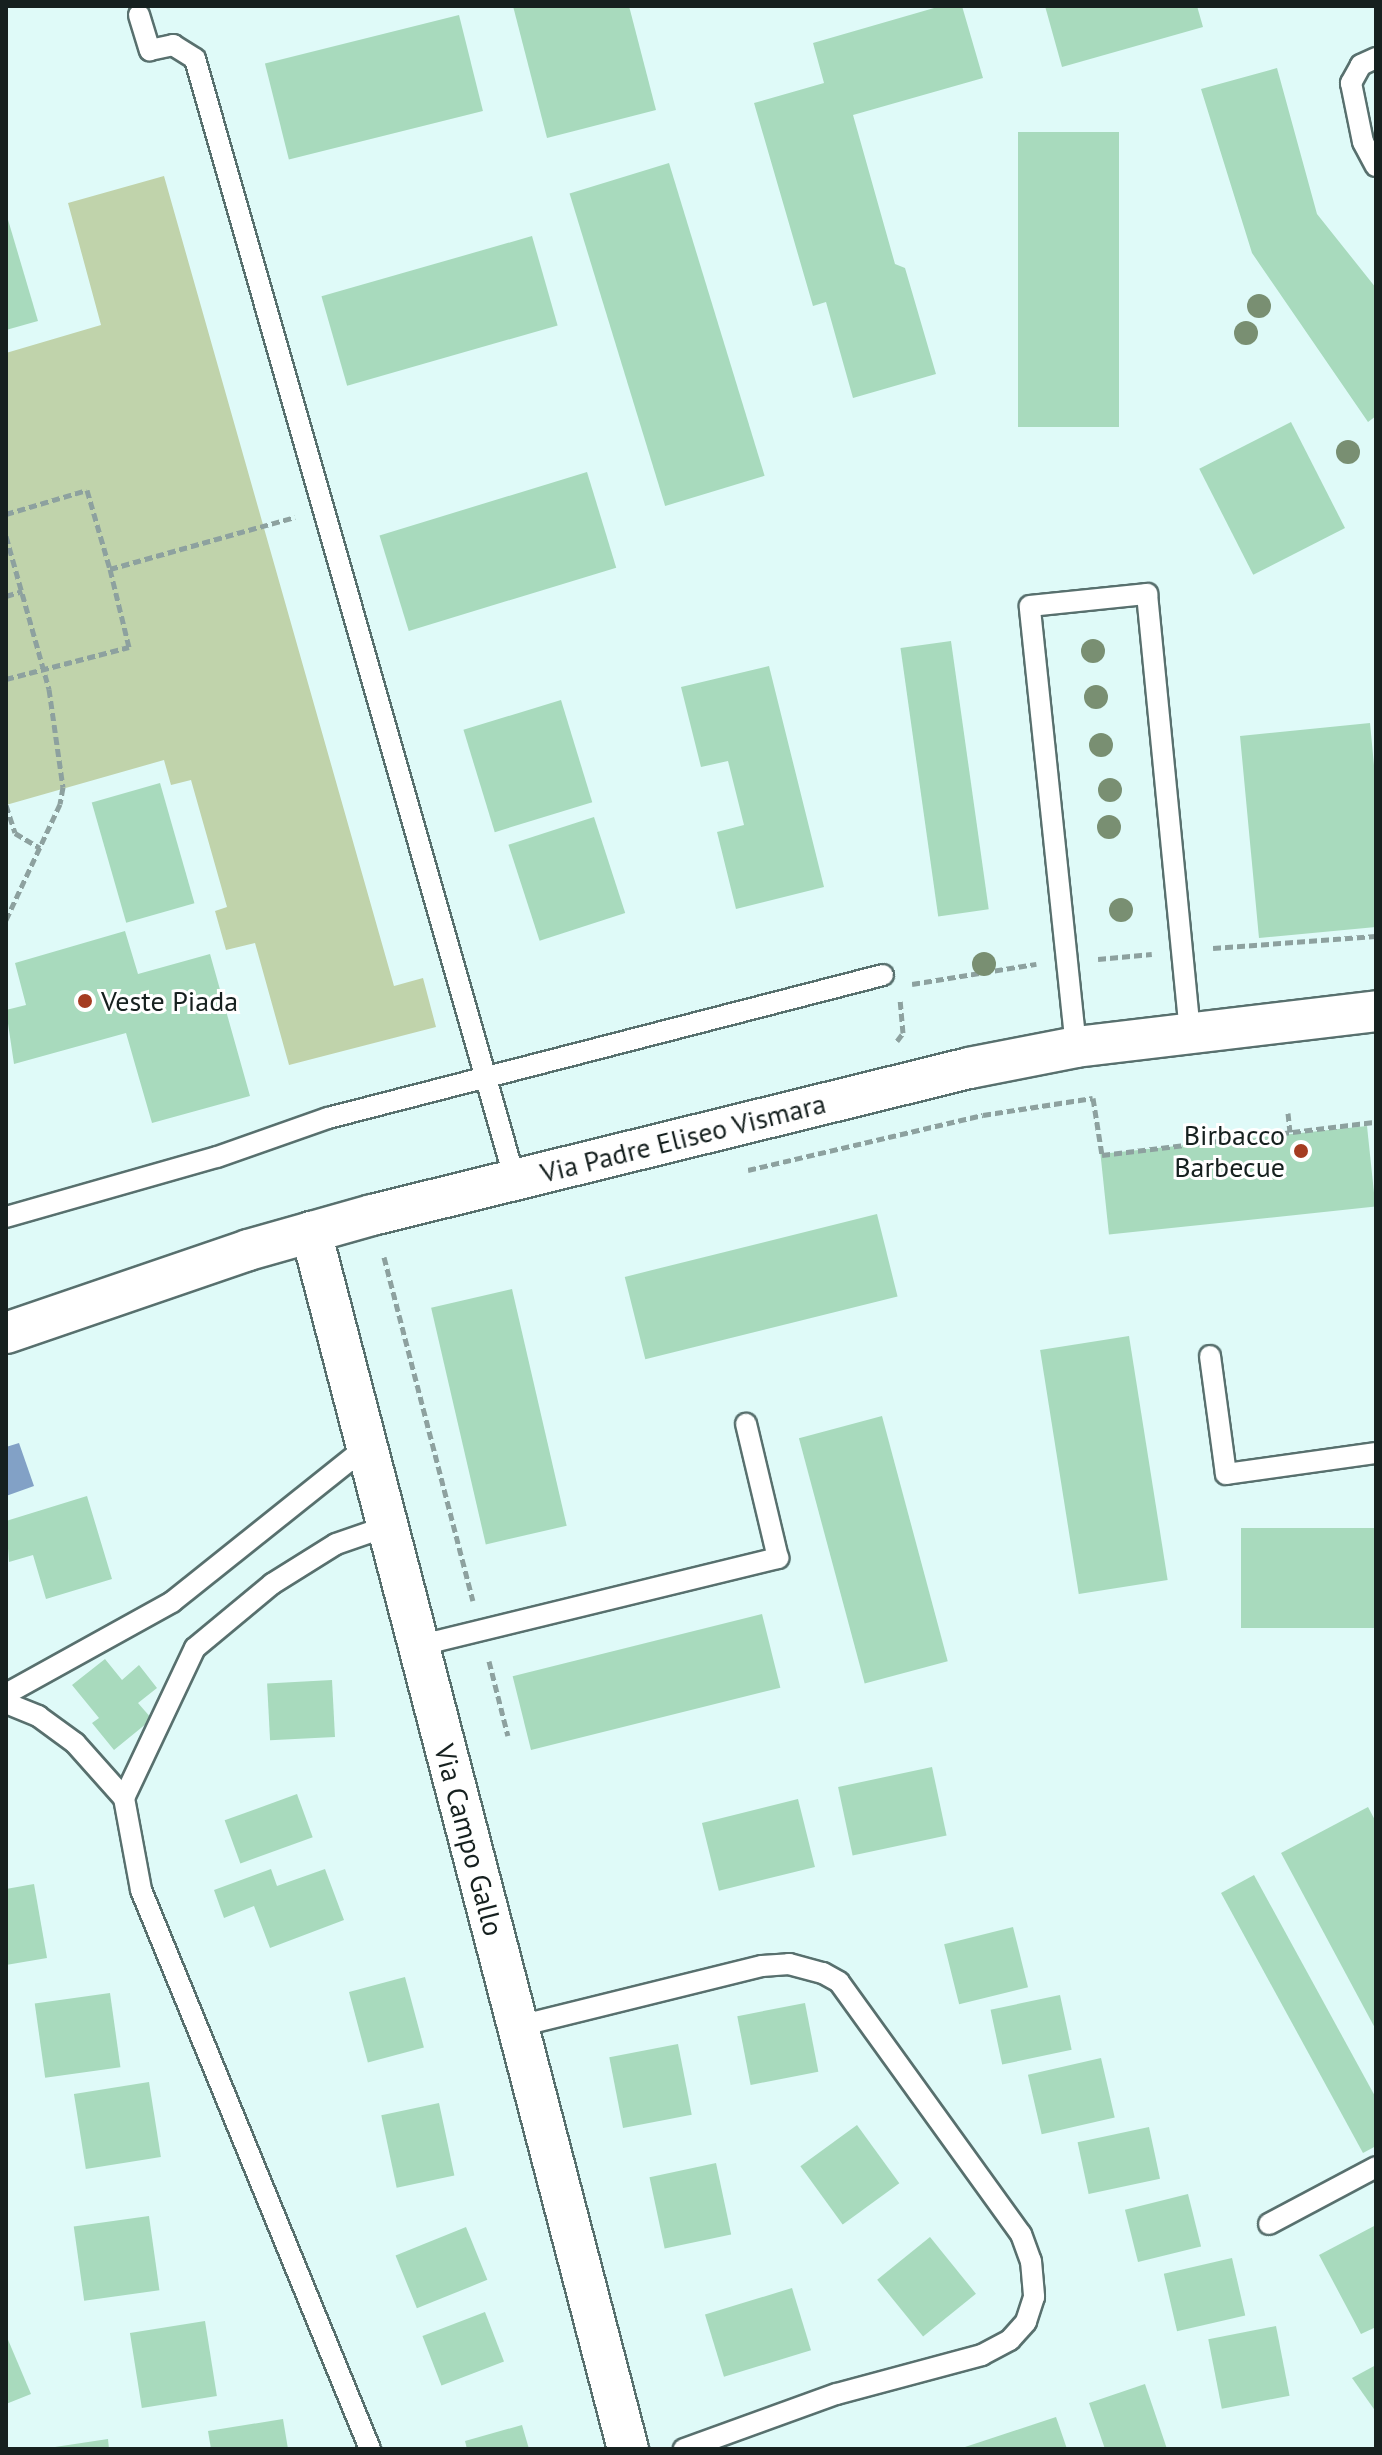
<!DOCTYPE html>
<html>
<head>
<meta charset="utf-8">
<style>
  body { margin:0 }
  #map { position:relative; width:1382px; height:2455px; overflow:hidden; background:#dffaf8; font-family:"PT Sans",sans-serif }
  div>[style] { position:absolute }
  .green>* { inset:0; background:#c0d3ab }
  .water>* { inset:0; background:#82a1c6 }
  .building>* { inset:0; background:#a8dabd; transform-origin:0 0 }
  .path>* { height:5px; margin-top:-2.5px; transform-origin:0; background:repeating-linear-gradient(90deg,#8da19f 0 8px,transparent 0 12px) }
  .roads { filter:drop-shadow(2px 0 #58706e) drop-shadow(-2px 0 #58706e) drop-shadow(0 2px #58706e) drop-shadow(0 -2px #58706e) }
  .lane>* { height:20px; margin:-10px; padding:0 10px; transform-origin:10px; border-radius:10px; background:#fff }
  .street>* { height:40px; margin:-20px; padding:0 20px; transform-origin:20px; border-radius:20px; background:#fff }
  .trees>* { width:24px; height:24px; margin:-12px; border-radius:50%; background:#798f72 }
  .dots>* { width:22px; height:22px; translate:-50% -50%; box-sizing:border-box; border:4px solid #fff; border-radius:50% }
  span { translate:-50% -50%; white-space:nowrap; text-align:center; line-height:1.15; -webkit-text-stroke:6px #fff; paint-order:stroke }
  .poi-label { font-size:28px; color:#16201f }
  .left { translate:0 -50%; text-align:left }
  .right { translate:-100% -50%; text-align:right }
  .street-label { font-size:28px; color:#16201f }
  .frame { position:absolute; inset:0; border:8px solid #16201f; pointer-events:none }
</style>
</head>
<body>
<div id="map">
  <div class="green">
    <div style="clip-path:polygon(164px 176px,394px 986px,423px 978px,436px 1027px,289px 1065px,255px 943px,226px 950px,215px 911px,227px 907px,191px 780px,171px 785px,164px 760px,6px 805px,6px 353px,101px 325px,68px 203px)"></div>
  </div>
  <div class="water">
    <div style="clip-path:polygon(19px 1443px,34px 1486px,6px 1496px,6px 1447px)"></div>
  </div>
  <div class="building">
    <div style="clip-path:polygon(513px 6px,629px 6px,656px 110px,547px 138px)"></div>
    <div style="clip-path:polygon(941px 6px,962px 6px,983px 78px,853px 115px,895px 264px,905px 268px,936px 374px,853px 398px,826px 302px,813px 306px,754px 103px,824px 83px,813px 43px)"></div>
    <div style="clip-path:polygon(1045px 6px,1197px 6px,1203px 27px,1062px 67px)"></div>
    <div style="left:459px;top:15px;width:99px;height:200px;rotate:76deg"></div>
    <div style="clip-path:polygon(1277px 68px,1317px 214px,1376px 288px,1376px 416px,1368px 422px,1252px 253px,1201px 89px)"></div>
    <div style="left:1018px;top:132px;width:101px;height:295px"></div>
    <div style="left:669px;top:163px;width:327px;height:104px;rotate:73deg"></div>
    <div style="clip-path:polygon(6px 213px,38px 321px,6px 330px)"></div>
    <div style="left:532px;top:236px;width:93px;height:219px;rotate:74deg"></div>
    <div style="left:1291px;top:422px;width:119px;height:103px;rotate:63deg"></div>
    <div style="left:587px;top:472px;width:100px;height:217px;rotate:73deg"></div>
    <div style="left:951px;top:641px;width:271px;height:51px;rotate:82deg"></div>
    <div style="clip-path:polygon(769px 666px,824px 887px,736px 909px,717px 832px,744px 825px,728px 761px,701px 767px,681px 687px)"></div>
    <div style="left:561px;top:700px;width:107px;height:102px;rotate:73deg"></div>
    <div style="clip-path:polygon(1370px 723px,1376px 787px,1376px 927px,1259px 938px,1240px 736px)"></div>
    <div style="left:160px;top:783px;width:125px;height:71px;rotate:74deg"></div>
    <div style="left:594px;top:817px;width:101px;height:90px;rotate:72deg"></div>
    <div style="clip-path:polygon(125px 931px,138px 974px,210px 954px,250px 1096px,152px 1123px,126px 1033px,14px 1064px,6px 1010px,26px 1005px,15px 963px)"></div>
    <div style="left:1367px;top:1126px;width:81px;height:268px;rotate:84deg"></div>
    <div style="left:877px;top:1214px;width:85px;height:260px;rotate:76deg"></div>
    <div style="left:512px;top:1289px;width:243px;height:83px;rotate:77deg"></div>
    <div style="left:1129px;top:1336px;width:247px;height:90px;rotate:81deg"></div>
    <div style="left:882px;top:1416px;width:254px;height:86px;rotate:75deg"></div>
    <div style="clip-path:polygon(87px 1496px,112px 1579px,46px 1599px,33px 1555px,9px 1562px,6px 1521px)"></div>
    <div style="left:1376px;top:1528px;width:100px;height:135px;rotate:90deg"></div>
    <div style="left:762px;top:1614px;width:76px;height:257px;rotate:76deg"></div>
    <div style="clip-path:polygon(105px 1659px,122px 1680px,139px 1665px,157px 1688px,138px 1703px,152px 1719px,114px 1750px,92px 1723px,99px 1718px,72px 1685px)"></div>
    <div style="left:332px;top:1680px;width:57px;height:65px;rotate:87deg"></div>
    <div style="left:932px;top:1767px;width:70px;height:96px;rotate:78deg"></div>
    <div style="left:297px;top:1794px;width:46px;height:77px;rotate:70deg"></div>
    <div style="left:798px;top:1799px;width:70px;height:99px;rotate:76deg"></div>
    <div style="clip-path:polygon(1368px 1807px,1376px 1822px,1376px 2030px,1281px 1853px)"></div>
    <div style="clip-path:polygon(271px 1869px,277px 1886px,325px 1869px,344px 1920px,270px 1948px,254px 1906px,224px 1918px,214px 1890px)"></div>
    <div style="clip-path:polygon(1254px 1875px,1376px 2098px,1376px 2146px,1363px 2153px,1221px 1893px)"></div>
    <div style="clip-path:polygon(34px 1884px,47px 1958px,6px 1965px,6px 1889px)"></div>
    <div style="left:1013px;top:1927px;width:62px;height:71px;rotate:76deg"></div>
    <div style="left:405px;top:1977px;width:73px;height:58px;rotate:75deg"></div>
    <div style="left:110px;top:1993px;width:75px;height:76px;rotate:82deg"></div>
    <div style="left:1060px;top:1995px;width:56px;height:71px;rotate:78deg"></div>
    <div style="left:805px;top:2003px;width:70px;height:69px;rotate:79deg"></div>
    <div style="left:678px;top:2044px;width:72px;height:70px;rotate:79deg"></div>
    <div style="left:1101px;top:2058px;width:61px;height:75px;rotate:77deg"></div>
    <div style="left:149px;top:2082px;width:76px;height:76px;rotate:81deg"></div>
    <div style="left:439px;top:2103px;width:74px;height:59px;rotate:78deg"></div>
    <div style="left:857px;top:2125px;width:72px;height:70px;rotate:54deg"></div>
    <div style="left:1149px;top:2127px;width:53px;height:73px;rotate:78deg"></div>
    <div style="left:716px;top:2163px;width:73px;height:68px;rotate:78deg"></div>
    <div style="left:1188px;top:2194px;width:54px;height:65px;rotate:76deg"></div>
    <div style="left:149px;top:2216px;width:75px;height:76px;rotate:82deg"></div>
    <div style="clip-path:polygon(1376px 2225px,1376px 2327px,1361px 2334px,1319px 2255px)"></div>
    <div style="left:466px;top:2227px;width:57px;height:76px;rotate:68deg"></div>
    <div style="left:930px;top:2237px;width:73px;height:68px;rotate:51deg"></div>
    <div style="left:1232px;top:2258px;width:59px;height:70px;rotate:77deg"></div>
    <div style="left:792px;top:2288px;width:65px;height:91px;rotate:73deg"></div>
    <div style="left:485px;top:2312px;width:53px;height:67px;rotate:69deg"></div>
    <div style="left:205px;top:2321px;width:76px;height:76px;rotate:81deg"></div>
    <div style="left:1276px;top:2326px;width:71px;height:69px;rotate:79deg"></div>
    <div style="clip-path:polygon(6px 2335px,31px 2394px,6px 2404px)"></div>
    <div style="clip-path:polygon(1376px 2365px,1376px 2412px,1352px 2378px)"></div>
    <div style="clip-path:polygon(1145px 2384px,1167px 2449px,1105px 2449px,1089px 2403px)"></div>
    <div style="clip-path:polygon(1056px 2417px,1067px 2449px,962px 2449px,962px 2448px)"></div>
    <div style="clip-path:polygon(283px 2419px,288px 2449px,211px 2449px,208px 2431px)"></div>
    <div style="clip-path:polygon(522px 2425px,529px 2449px,467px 2449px,465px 2441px)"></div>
    <div style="clip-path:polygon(108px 2439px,109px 2449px,55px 2449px,55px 2447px)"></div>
  </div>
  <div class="path">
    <div style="left:6px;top:514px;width:84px;rotate:-16.5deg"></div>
    <div style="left:87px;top:490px;width:82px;rotate:73.8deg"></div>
    <div style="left:110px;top:569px;width:192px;rotate:-15.7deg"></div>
    <div style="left:6px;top:536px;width:159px;rotate:74.3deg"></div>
    <div style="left:49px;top:689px;width:99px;rotate:81.9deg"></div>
    <div style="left:63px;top:787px;width:17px;rotate:100deg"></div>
    <div style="left:60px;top:804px;width:128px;rotate:115deg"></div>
    <div style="left:6px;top:596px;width:17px;rotate:-17deg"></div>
    <div style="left:6px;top:679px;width:127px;rotate:-14.6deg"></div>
    <div style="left:129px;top:647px;width:80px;rotate:-103.7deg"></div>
    <div style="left:6px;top:805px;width:29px;rotate:72deg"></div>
    <div style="left:15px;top:833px;width:29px;rotate:31deg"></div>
    <div style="left:1213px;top:948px;width:163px;rotate:-4.2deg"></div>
    <div style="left:1098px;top:959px;width:54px;rotate:-5.3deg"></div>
    <div style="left:912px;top:984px;width:126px;rotate:-9.2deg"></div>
    <div style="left:897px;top:1041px;width:10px;rotate:-53deg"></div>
    <div style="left:903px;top:1033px;width:32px;rotate:-95deg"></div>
    <div style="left:1288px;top:1113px;width:19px;rotate:84deg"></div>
    <div style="left:748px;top:1170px;width:241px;rotate:-13.2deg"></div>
    <div style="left:983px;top:1115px;width:111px;rotate:-8.8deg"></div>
    <div style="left:1093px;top:1098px;width:58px;rotate:81deg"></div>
    <div style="left:1102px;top:1155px;width:276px;rotate:-6.9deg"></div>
    <div style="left:384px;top:1257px;width:355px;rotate:75.5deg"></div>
    <div style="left:489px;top:1661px;width:77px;rotate:75.8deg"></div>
  </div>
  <div class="roads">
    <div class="lane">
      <div style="left:139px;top:15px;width:37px;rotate:73deg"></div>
      <div style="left:150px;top:50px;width:24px;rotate:-12deg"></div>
      <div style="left:173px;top:45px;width:26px;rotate:32deg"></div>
      <div style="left:195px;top:59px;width:1166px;rotate:74.07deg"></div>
      <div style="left:1376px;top:58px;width:17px;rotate:155deg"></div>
      <div style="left:1361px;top:65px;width:21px;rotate:119deg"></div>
      <div style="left:1351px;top:83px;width:60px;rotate:78.5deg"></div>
      <div style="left:1363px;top:142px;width:27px;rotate:62deg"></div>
      <div style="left:1076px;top:1047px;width:443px;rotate:-96deg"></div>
      <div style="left:1030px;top:606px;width:118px;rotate:-5.9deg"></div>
      <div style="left:1147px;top:594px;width:440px;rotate:84.4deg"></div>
      <div style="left:6px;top:1217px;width:219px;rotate:-15.9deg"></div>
      <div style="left:217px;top:1157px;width:118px;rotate:-19.4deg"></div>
      <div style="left:328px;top:1118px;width:573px;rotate:-14.45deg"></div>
      <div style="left:1210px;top:1356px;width:119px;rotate:82.3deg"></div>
      <div style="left:1226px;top:1474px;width:151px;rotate:-8deg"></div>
      <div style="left:417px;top:1646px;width:372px;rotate:-13.7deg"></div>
      <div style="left:778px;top:1558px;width:138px;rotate:-103.4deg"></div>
      <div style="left:6px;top:1694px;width:190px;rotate:-29deg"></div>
      <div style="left:172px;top:1602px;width:247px;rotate:-38.6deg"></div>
      <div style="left:6px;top:1703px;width:35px;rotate:22deg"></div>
      <div style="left:38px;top:1716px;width:46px;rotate:36.1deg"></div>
      <div style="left:75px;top:1743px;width:74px;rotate:48.3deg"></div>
      <div style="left:124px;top:1798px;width:94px;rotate:79.5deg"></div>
      <div style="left:141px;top:1890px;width:604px;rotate:67.72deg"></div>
      <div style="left:124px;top:1798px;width:166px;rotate:-64.7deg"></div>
      <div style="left:195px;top:1648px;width:100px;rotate:-39.7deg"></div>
      <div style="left:272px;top:1584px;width:75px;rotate:-32deg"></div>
      <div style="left:336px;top:1544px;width:52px;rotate:-19.1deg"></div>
      <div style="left:519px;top:2026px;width:250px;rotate:-13.9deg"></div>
      <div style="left:762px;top:1966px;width:27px;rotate:-4deg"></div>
      <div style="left:789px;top:1964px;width:35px;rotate:15deg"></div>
      <div style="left:823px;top:1973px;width:18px;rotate:29deg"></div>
      <div style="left:839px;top:1982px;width:311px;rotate:54.2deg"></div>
      <div style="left:1021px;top:2234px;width:29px;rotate:70deg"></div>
      <div style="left:1031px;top:2261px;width:36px;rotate:85deg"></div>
      <div style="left:1034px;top:2297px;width:26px;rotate:108deg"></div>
      <div style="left:1026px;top:2322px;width:24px;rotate:132deg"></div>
      <div style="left:1010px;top:2340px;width:32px;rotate:152deg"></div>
      <div style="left:982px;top:2355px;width:151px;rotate:165deg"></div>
      <div style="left:836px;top:2394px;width:162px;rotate:160.1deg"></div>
      <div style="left:1269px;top:2224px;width:121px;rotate:-28deg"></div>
    </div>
    <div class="street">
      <div style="left:311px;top:1232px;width:1258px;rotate:75.4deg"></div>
      <div style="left:6px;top:1333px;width:256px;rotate:-18.9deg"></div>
      <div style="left:248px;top:1250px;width:129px;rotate:-15.8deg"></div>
      <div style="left:372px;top:1215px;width:615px;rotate:-13.83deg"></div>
      <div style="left:969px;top:1068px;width:109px;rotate:-11.1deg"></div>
      <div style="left:1076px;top:1047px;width:302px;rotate:-6.8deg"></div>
    </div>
  </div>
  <div class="trees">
    <div style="left:1259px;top:306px"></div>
    <div style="left:1246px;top:333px"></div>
    <div style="left:1348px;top:452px"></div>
    <div style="left:1093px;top:651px"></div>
    <div style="left:1096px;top:697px"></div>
    <div style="left:1101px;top:745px"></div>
    <div style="left:1110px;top:790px"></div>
    <div style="left:1109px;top:827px"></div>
    <div style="left:1121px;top:910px"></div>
    <div style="left:984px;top:964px"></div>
  </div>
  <div class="dots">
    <div style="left:85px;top:1001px;background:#a53c21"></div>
    <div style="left:1301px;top:1151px;background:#a53c21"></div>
  </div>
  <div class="poi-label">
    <span class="left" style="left:101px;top:1001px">Veste Piada</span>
    <span class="right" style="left:1285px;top:1151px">Birbacco<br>Barbecue</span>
  </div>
  <div class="street-label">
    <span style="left:683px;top:1138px;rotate:-14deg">Via Padre Eliseo Vismara</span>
    <span style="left:469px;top:1840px;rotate:75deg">Via Campo Gallo</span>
  </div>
  <div class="frame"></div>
</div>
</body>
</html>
